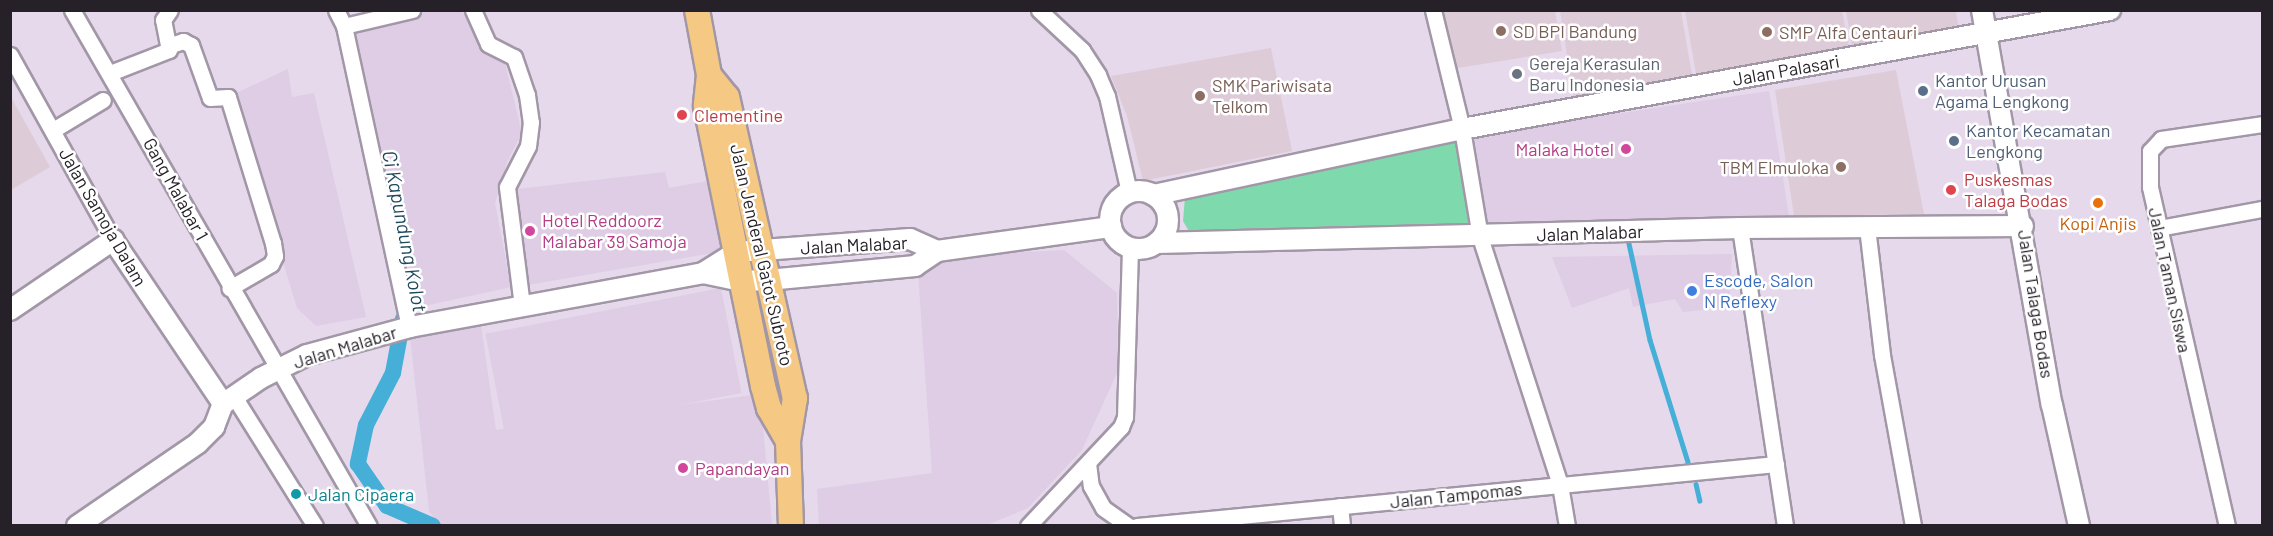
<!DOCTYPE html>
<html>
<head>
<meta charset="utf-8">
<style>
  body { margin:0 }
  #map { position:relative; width:2273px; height:536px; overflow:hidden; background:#e6d9eb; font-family:Barlow,sans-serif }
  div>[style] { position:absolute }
  .built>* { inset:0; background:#decde5; transform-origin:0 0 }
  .education>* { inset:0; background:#decbd8 }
  .green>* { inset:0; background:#7edaad }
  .stream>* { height:4.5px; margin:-2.25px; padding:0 2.25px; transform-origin:2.25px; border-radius:2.25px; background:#45afd8 }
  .canal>* { height:16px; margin:-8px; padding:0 8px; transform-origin:8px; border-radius:8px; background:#45afd8 }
  .roads { filter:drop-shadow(2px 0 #a297a7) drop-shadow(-2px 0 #a297a7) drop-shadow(0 2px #a297a7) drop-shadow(0 -2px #a297a7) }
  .minor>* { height:15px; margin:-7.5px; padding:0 7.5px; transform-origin:7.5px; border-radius:7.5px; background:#fff }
  .tertiary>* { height:20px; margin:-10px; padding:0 10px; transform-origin:10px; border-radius:10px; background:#fff }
  .tertiary>.ring { margin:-10px; padding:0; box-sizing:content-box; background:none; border:20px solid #fff; border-radius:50% }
  .primary>* { height:24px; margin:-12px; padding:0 12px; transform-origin:12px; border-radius:12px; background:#f5c883 }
  .dots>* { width:16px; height:16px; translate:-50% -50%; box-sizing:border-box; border:3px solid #fff; border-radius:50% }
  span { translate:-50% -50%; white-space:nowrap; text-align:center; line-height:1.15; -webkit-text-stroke:5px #fff; paint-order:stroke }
  .education-label { font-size:18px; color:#785e54 }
  .left { translate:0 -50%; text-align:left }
  .right { translate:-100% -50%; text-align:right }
  .worship-label { font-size:18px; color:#5b616d }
  .street-label { font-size:18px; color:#262128 }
  .service-label { font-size:18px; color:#4e5e75 }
  .health-label { font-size:18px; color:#be3a42 }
  .hotel-label { font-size:18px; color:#b23c85 }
  .food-label { font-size:18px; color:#c56008 }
  .shop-label { font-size:18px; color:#366cbe }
  .culture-label { font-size:18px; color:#0d838f }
  .water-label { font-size:20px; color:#1d4a5c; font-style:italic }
  .frame { position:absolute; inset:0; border:12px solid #262128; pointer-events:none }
</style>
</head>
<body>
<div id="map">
  <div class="built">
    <div style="clip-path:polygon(409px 11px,462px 11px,479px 38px,500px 43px,522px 133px,507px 162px,495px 203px,511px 287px,406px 310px,348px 26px)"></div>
    <div style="clip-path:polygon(288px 69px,292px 97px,314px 93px,366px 317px,316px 326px,297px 308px,232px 95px)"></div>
    <div style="clip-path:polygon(1769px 91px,1789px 216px,1486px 229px,1474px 135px)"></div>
    <div style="clip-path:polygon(665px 172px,669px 188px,713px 180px,724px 251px,516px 287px,507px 190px)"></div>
    <div style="clip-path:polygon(1064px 250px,1117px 293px,1118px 371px,1082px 450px,1028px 508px,987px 525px,819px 525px,817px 489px,932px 473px,917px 258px)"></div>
    <div style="clip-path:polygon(1732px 254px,1729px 307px,1683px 312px,1675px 299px,1633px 307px,1629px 288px,1572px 308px,1552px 257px)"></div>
    <div style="left:721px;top:288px;width:107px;height:240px;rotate:79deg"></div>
    <div style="clip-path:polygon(481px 325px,496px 430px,760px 394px,772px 525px,439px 525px,429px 511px,410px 336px)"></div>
  </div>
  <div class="education">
    <div style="clip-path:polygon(1439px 11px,1555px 11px,1562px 51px,1452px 69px)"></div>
    <div style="clip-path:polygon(1560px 11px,1681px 11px,1693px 81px,1574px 99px)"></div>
    <div style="clip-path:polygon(1685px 11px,1842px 11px,1850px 53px,1697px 79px)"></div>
    <div style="clip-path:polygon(1846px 11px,1956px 11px,1959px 32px,1853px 52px)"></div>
    <div style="clip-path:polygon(1271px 48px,1292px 151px,1143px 181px,1127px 116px,1111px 76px)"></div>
    <div style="clip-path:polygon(1896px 70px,1924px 214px,1794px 216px,1775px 90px)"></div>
    <div style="clip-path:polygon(11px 97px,50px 167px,11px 190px,10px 190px)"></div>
  </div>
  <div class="green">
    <div style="clip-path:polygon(1456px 137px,1470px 231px,1208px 252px,1197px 245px,1183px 221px,1185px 197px)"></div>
  </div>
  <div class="stream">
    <div style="left:1628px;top:239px;width:103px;rotate:77.7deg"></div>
    <div style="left:1650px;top:340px;width:128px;rotate:72.7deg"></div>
    <div style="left:1696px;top:484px;width:17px;rotate:77deg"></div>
  </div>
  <div class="canal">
    <div style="left:403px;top:319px;width:55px;rotate:100.5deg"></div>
    <div style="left:393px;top:373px;width:59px;rotate:117.4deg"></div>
    <div style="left:366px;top:425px;width:40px;rotate:102deg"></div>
    <div style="left:358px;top:464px;width:51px;rotate:55.4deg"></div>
    <div style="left:387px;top:506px;width:50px;rotate:23.5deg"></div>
  </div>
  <div class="roads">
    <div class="minor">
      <div style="left:72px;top:10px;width:595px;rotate:60.08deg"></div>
      <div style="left:336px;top:10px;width:18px;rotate:63deg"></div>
      <div style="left:344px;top:26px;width:70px;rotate:-13.2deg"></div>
      <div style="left:473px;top:10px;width:37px;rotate:66deg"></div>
      <div style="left:488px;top:44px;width:29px;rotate:27deg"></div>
      <div style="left:514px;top:57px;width:40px;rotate:71.1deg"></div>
      <div style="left:527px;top:95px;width:27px;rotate:82deg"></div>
      <div style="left:531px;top:122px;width:24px;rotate:97deg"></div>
      <div style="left:528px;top:146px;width:46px;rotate:117.1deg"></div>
      <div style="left:507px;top:187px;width:120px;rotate:82.8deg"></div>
      <div style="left:1039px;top:10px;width:59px;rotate:42.9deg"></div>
      <div style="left:1082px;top:50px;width:30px;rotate:57deg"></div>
      <div style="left:1098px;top:75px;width:23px;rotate:67deg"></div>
      <div style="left:1107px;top:96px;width:98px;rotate:77.1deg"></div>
      <div style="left:1433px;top:10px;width:122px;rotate:76.3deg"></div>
      <div style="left:1462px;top:129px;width:109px;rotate:80.5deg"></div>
      <div style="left:1480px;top:237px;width:261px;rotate:72.1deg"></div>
      <div style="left:1560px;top:485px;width:42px;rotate:80.3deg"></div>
      <div style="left:344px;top:26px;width:308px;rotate:77.8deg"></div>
      <div style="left:171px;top:45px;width:13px;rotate:-18deg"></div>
      <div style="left:183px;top:41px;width:9px;rotate:27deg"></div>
      <div style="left:191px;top:45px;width:56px;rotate:70.3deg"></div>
      <div style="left:210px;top:98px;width:18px;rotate:-3deg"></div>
      <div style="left:228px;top:97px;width:153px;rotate:72.9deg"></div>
      <div style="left:273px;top:243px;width:13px;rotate:81deg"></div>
      <div style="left:275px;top:256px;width:9px;rotate:117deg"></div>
      <div style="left:271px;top:264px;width:48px;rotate:149.7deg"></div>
      <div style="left:10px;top:55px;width:212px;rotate:60.9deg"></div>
      <div style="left:110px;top:73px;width:63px;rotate:-21.3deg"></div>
      <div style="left:169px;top:50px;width:31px;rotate:-101deg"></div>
      <div style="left:163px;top:20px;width:12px;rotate:-55deg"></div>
      <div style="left:53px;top:130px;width:58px;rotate:-31deg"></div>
      <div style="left:1867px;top:227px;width:129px;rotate:83.3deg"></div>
      <div style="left:1882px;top:355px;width:174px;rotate:79.7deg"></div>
      <div style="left:1740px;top:228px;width:301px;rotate:81.4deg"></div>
      <div style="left:2159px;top:228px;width:105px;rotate:-10.5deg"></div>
      <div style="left:235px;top:398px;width:151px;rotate:58deg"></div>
      <div style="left:1088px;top:463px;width:23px;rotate:83deg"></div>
      <div style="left:1091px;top:486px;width:25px;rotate:61deg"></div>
      <div style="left:1103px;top:508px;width:32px;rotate:35deg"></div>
      <div style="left:1340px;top:506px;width:20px;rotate:84deg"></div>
      <div style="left:1028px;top:526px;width:136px;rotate:-46.8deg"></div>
      <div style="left:1121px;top:427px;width:11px;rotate:-68deg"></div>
      <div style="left:1125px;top:417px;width:169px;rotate:-88.3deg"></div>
      <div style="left:1137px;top:526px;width:642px;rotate:-5.54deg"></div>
      <div style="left:2227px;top:526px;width:348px;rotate:-102.8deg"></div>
      <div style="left:2150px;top:187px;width:36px;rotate:-90deg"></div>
      <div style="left:2150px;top:151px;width:16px;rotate:-47deg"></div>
      <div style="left:2161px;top:139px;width:102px;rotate:-8.4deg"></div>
    </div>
    <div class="tertiary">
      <div style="left:1982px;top:10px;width:401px;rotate:80deg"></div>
      <div style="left:2052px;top:405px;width:124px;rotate:77.4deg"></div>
      <div class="ring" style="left:1110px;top:191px;width:38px;height:38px"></div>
      <div style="left:1154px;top:195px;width:315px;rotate:-12.1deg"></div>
      <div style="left:1462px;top:129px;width:659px;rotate:-10.41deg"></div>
      <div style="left:1157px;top:243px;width:583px;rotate:-1.47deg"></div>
      <div style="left:1740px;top:228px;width:283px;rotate:-0.4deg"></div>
      <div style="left:703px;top:273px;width:40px;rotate:12deg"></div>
      <div style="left:742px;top:281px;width:26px;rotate:-2deg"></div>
      <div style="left:768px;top:280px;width:148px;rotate:-5.4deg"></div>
      <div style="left:915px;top:266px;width:27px;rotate:-34deg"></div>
      <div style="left:937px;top:251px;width:176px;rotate:-7.9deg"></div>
      <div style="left:10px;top:310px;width:125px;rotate:-34.2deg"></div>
      <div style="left:113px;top:240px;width:197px;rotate:56.1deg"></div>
      <div style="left:77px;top:526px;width:147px;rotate:-34.4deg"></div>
      <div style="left:198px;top:443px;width:23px;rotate:-45deg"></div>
      <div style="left:214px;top:427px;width:25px;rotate:-69deg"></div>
      <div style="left:223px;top:404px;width:46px;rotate:-34.4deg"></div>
      <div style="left:261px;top:378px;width:51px;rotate:-26.6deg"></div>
      <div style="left:307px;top:355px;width:107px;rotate:-15.2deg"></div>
      <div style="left:410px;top:327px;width:298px;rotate:-10.4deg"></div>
      <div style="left:703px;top:273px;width:39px;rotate:-32deg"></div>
      <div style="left:736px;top:252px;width:174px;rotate:-4.3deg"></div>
      <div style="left:910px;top:239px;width:30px;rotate:24deg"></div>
    </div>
    <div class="primary">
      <div style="left:697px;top:10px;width:66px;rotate:79.5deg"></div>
      <div style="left:709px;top:75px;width:31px;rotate:96deg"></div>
      <div style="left:706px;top:106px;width:286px;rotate:78.5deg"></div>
      <div style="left:763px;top:386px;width:23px;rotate:75deg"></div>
      <div style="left:769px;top:408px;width:38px;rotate:60deg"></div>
      <div style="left:709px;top:75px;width:28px;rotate:51deg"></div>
      <div style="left:727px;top:97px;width:309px;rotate:77.3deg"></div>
      <div style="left:795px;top:398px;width:44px;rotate:99.2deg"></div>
      <div style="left:788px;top:441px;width:85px;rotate:88deg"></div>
    </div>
  </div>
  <div class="dots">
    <div style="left:1501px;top:31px;background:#8d6e63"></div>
    <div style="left:1767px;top:32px;background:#8d6e63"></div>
    <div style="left:1517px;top:74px;background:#6b7280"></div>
    <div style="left:1923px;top:91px;background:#5c6f8a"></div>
    <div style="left:1200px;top:96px;background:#8d6e63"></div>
    <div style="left:682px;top:115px;background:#e0444e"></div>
    <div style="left:1954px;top:141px;background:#5c6f8a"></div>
    <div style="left:1626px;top:149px;background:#d1479c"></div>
    <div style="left:1841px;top:167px;background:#8d6e63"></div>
    <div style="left:1951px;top:190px;background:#e0444e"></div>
    <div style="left:2098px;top:203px;background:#e8710a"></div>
    <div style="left:530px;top:231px;background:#d1479c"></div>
    <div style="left:1692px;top:291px;background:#3f7fe0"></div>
    <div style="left:683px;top:468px;background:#d1479c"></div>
    <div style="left:296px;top:494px;background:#0f9aa8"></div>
  </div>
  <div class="education-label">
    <span class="left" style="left:1513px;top:31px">SD BPI Bandung</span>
    <span class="left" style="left:1779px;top:32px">SMP Alfa Centauri</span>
    <span class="left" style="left:1212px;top:96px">SMK Pariwisata<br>Telkom</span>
    <span class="right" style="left:1829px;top:167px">TBM Elmuloka</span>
  </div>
  <div class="worship-label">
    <span class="left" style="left:1529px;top:74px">Gereja Kerasulan<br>Baru Indonesia</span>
  </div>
  <div class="street-label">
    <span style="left:1786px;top:70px;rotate:-10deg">Jalan Palasari</span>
    <span style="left:176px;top:189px;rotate:61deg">Gang Malabar 1</span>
    <span style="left:103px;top:217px;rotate:60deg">Jalan Samoja Dalam</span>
    <span style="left:1590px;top:233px;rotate:-2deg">Jalan Malabar</span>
    <span style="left:854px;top:245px;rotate:-3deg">Jalan Malabar</span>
    <span style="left:762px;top:255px;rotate:77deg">Jalan Jenderal Gatot Subroto</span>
    <span style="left:2170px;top:280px;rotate:78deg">Jalan Taman Siswa</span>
    <span style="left:2036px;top:304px;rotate:81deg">Jalan Talaga Bodas</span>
    <span style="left:345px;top:347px;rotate:-17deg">Jalan Malabar</span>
    <span style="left:1456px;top:495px;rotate:-6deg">Jalan Tampomas</span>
  </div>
  <div class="service-label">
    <span class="left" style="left:1935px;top:91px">Kantor Urusan<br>Agama Lengkong</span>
    <span class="left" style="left:1966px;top:141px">Kantor Kecamatan<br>Lengkong</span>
  </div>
  <div class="health-label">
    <span class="left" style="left:694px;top:115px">Clementine</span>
    <span class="left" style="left:1964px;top:190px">Puskesmas<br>Talaga Bodas</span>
  </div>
  <div class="hotel-label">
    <span class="right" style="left:1614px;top:149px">Malaka Hotel</span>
    <span class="left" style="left:542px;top:231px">Hotel Reddoorz<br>Malabar 39 Samoja</span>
    <span class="left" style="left:695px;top:468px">Papandayan</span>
  </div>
  <div class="food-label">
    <span style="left:2098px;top:223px">Kopi Anjis</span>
  </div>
  <div class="shop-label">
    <span class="left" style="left:1704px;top:291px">Escode, Salon<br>N Reflexy</span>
  </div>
  <div class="culture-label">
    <span class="left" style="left:308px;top:494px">Jalan Cipaera</span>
  </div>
  <div class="water-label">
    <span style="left:405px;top:231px;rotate:79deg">Ci Kapundung Kolot</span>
  </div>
  <div class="frame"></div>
</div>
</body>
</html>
